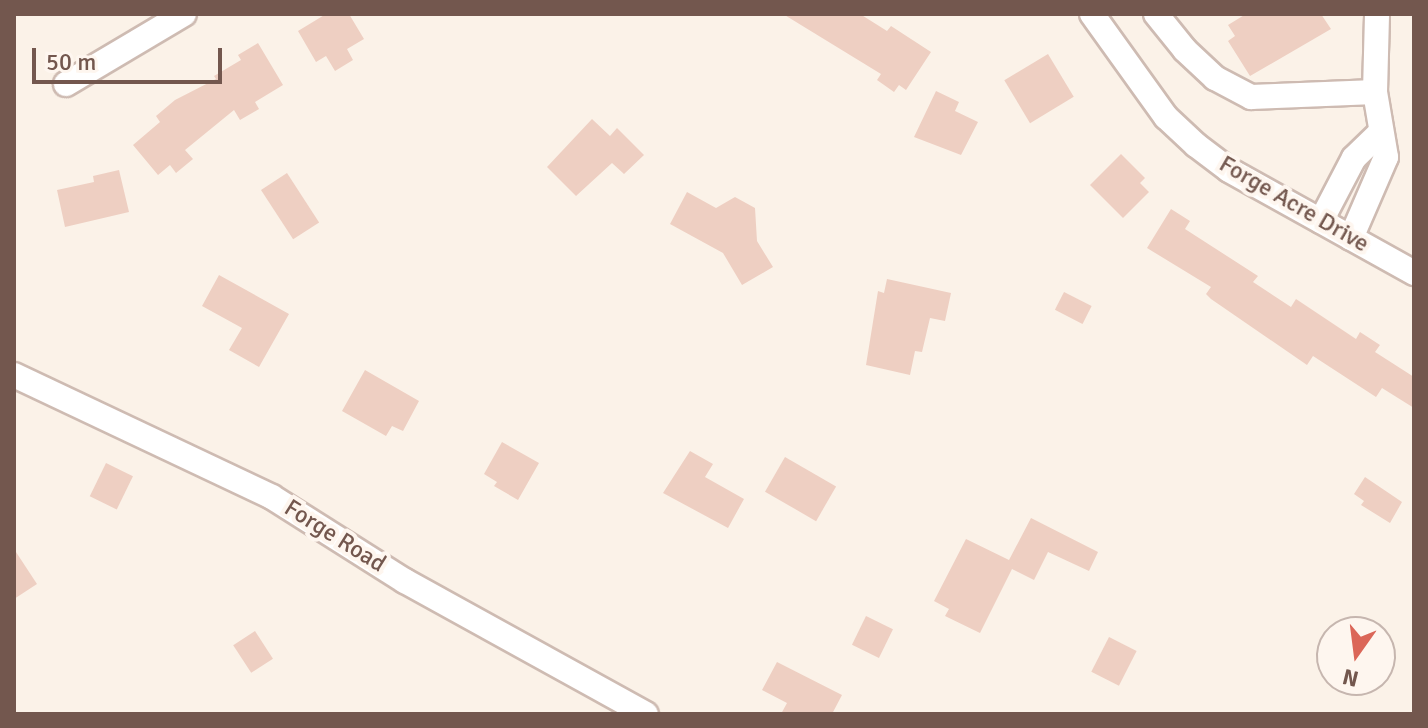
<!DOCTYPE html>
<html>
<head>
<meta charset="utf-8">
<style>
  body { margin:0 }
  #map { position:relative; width:1428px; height:728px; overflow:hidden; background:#fbf2e8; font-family:Signika,sans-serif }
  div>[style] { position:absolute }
  .building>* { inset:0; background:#eecfc2; transform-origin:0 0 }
  .roads { filter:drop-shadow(2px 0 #cebbb2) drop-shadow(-2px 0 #cebbb2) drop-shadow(0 2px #cebbb2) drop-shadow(0 -2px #cebbb2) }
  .street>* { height:24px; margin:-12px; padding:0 12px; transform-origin:12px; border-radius:12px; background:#fff }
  span { translate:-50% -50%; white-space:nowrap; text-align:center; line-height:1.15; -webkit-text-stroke:8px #fef6ef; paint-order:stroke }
  .street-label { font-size:24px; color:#73574e }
  .frame { position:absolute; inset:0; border:16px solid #73574e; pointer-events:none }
  .north { position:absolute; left:1316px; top:616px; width:80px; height:80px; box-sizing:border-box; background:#fef6ef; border:2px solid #c6b6af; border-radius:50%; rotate:194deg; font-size:22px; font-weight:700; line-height:32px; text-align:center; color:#73574e }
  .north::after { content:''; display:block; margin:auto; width:28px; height:36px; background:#db6658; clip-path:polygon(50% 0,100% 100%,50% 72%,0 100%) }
  .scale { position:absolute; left:32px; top:48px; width:190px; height:36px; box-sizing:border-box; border:4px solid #73574e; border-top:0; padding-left:10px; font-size:24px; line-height:28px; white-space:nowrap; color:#73574e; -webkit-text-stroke:6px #fef6ef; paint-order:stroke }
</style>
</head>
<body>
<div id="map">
  <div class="building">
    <div style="clip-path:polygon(326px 14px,349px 14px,364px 39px,347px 49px,353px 60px,335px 71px,326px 56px,316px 62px,298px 31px)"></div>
    <div style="clip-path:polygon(783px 14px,860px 14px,887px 31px,891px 26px,931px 52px,906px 90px,899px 85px,894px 92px,877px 80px,881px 74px)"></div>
    <div style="clip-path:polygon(1246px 14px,1321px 14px,1331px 29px,1250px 76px,1228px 41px,1235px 36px,1228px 25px)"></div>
    <div style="clip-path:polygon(258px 43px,283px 85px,255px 102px,259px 109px,240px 120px,234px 110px,185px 150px,193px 159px,176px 173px,170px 165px,158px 175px,133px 145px,160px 122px,156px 116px,175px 100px,216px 79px,214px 76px,241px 60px,238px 55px)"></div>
    <div style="left:1048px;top:54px;width:50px;height:51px;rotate:59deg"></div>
    <div style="clip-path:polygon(936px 91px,959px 102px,955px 111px,978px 122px,961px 155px,914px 137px)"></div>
    <div style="clip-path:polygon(592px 119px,610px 136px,617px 128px,644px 155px,624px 174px,612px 163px,576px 196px,547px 167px)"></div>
    <div style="clip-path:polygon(1121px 154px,1145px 178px,1140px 183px,1149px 192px,1123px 218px,1090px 185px)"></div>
    <div style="clip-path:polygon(119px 170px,129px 212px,65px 227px,57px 190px,94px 182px,93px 176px)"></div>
    <div style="left:287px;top:173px;width:59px;height:31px;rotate:57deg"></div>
    <div style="clip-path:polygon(687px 192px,716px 208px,735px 197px,755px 208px,757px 241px,773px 267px,742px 285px,723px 253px,670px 224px)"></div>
    <div style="clip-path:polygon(1171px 209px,1190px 221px,1185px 229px,1258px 276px,1253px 282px,1291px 307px,1296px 299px,1356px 339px,1360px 332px,1380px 345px,1375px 352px,1414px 377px,1414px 408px,1382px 388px,1376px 397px,1313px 356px,1307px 365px,1211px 299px,1206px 294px,1211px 287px,1147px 248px)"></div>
    <div style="clip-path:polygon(219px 275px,289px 314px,259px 367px,229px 350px,242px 328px,202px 306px)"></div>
    <div style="clip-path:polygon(887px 279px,951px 293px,945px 321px,930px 318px,922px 352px,915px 351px,910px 375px,866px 365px,878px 291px,884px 293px)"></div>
    <div style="left:1064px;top:292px;width:31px;height:20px;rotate:27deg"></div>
    <div style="clip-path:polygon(365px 370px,419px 401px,403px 431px,392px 426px,386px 436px,342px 411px)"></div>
    <div style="clip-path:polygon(502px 442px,539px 463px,518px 500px,494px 486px,497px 482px,484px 474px)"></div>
    <div style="clip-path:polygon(690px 451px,713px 464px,705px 477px,744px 499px,728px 528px,663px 493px)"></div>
    <div style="left:785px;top:457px;width:59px;height:40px;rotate:30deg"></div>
    <div style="left:106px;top:463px;width:30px;height:37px;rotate:26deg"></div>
    <div style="clip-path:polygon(1365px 477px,1402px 502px,1390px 523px,1361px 505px,1364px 501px,1354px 494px)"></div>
    <div style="clip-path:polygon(1031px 518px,1098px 552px,1089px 571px,1048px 552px,1034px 580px,1012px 569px,980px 633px,945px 616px,949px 609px,934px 601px,966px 539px,1009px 560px)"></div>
    <div style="clip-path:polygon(14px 549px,37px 584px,14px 599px)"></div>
    <div style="left:866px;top:616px;width:30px;height:32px;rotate:26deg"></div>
    <div style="left:255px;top:631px;width:33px;height:26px;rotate:57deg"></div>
    <div style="left:1109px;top:637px;width:31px;height:39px;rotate:27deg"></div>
    <div style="clip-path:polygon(777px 662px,842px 695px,832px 714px,781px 714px,787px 703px,762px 690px)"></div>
  </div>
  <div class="roads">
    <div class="street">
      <div style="left:1092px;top:14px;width:127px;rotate:54.3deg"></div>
      <div style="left:1166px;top:117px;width:41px;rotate:43deg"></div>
      <div style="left:1196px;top:145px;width:41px;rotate:37.1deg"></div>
      <div style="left:1229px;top:170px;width:212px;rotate:29.1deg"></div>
      <div style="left:1156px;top:14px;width:46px;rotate:51.1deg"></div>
      <div style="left:1185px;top:50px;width:41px;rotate:43deg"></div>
      <div style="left:1215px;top:78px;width:41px;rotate:27.8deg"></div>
      <div style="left:1251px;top:97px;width:124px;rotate:-2.3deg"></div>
      <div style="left:66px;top:84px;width:137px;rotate:-30.7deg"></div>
      <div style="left:1321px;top:221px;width:71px;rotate:-62.4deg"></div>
      <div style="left:1354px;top:158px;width:36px;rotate:-44deg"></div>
      <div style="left:1351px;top:238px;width:88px;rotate:-66.6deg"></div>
      <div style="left:1386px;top:157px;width:66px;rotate:-99.6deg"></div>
      <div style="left:1375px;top:92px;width:78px;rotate:-88.5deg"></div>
      <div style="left:14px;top:375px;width:285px;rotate:25.3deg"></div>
      <div style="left:272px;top:497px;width:157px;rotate:32.3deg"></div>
      <div style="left:405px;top:581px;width:275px;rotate:28.9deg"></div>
    </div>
  </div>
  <div class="street-label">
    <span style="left:1294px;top:204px;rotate:30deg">Forge Acre Drive</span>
    <span style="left:335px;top:536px;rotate:32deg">Forge Road</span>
  </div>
  <div class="frame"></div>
  <div class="north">N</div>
  <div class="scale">50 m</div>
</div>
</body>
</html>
